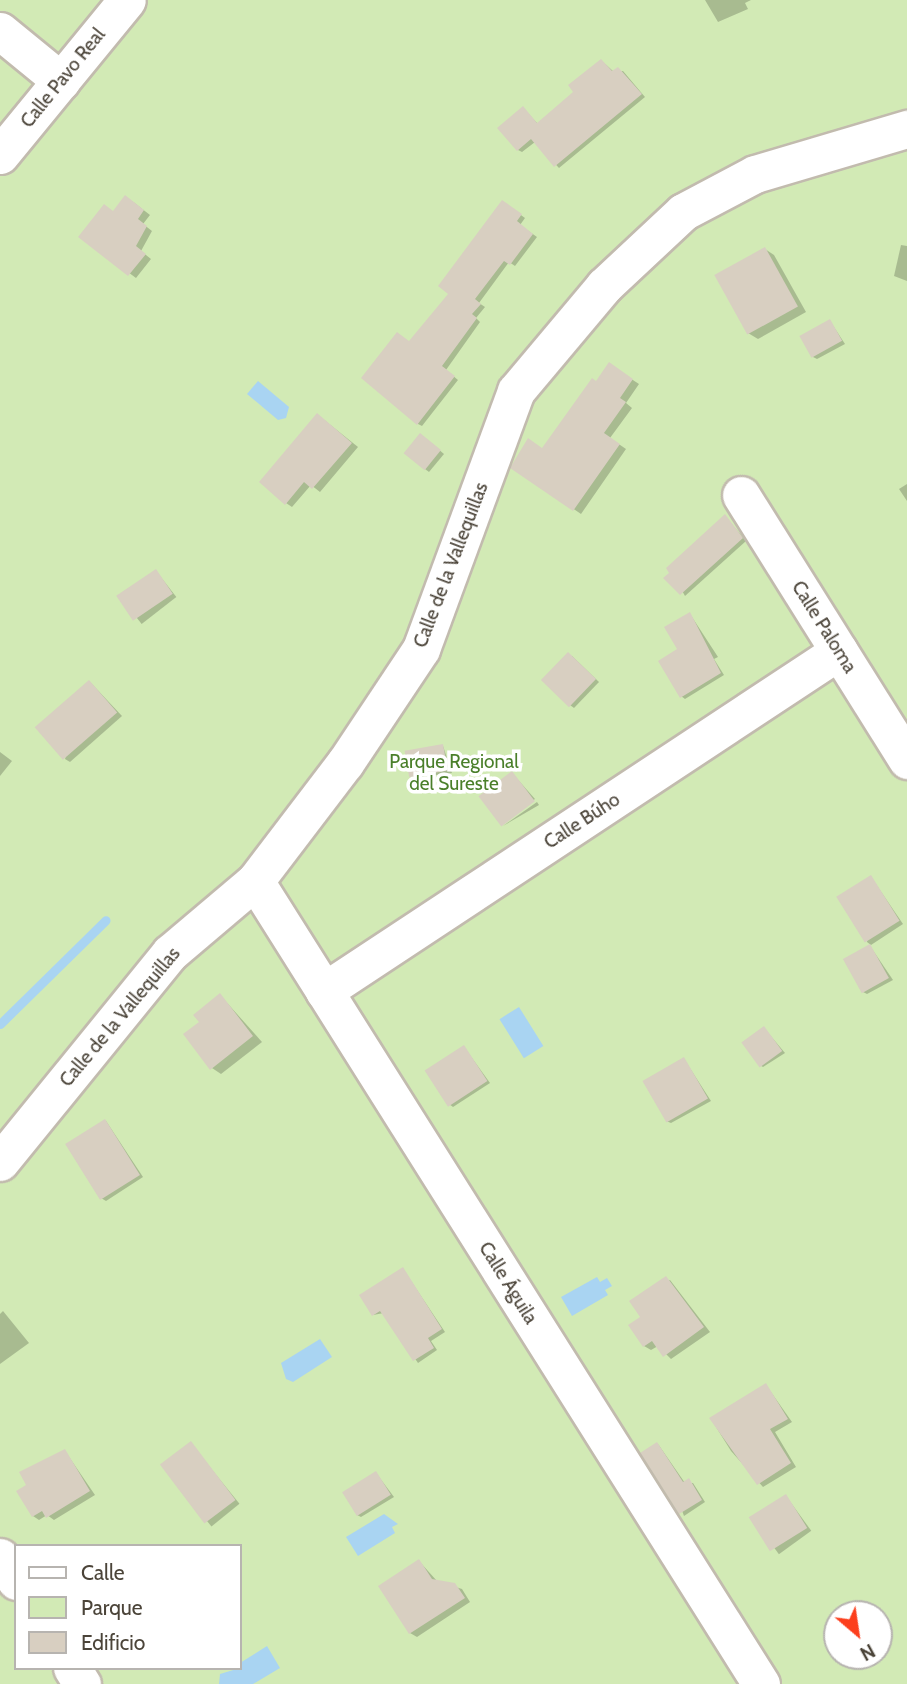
<!DOCTYPE html>
<html>
<head>
<meta charset="utf-8">
<style>
  body { margin:0 }
  #map { position:relative; width:907px; height:1684px; overflow:hidden; background:#f6f3ec; font-family:Cabin,sans-serif }
  div>[style] { position:absolute }
  .green>* { inset:0; background:#d2eab5 }
  .water>* { inset:0; background:#a9d4f2; transform-origin:0 0 }
  .shadow>* { inset:0; background:#0003; transform-origin:0 0 }
  .stream>* { height:9px; margin:-4.5px; padding:0 4.5px; transform-origin:4.5px; border-radius:4.5px; background:#a9d4f2 }
  .building>* { inset:0; background:#d8cfc1; transform-origin:0 0 }
  .roads { filter:drop-shadow(2px 0 #c2bbae) drop-shadow(-2px 0 #c2bbae) drop-shadow(0 2px #c2bbae) drop-shadow(0 -2px #c2bbae) }
  .street>* { height:37px; margin:-18.5px; padding:0 18.5px; transform-origin:18.5px; border-radius:18.5px; background:#fff }
  span { translate:-50% -50%; white-space:nowrap; text-align:center; line-height:1.15; -webkit-text-stroke:7px #fff; paint-order:stroke }
  .street-label { font-size:19px; color:#4b4439 }
  .park-label { font-size:19px; color:#4a7f2a }
  .legend { position:absolute; left:14px; top:1544px; width:228px; height:126px; box-sizing:border-box; background:#fff; border:2px solid #b7b4b0; margin:0; padding:9px 12px; list-style:none; font-size:21px; color:#4b4439 }
  .legend li { display:flex; align-items:center; gap:14px; height:35px }
  .legend b { width:35px; border:2px solid #b7b4b0 }
  .north { position:absolute; left:823px; top:1600px; width:70px; height:70px; box-sizing:border-box; background:#fff; border:2px solid #b7b4b0; border-radius:50%; rotate:151deg; font-size:19px; font-weight:700; line-height:28px; text-align:center; color:#4b4439 }
  .north::after { content:''; display:block; margin:auto; width:24px; height:32px; background:#fc3f1d; clip-path:polygon(50% 0,100% 100%,50% 72%,0 100%) }
</style>
</head>
<body>
<div id="map">
  <div class="green">
    <div style="clip-path:polygon(evenodd,0 0,907px 0,907px 1684px,0 1684px,0 0,16px 1546px,240px 1546px,240px 1668px,16px 1668px,16px 1546px,0 0,837px 1614px,879px 1614px,879px 1656px,837px 1656px,837px 1614px)"></div>
  </div>
  <div class="water">
    <div style="clip-path:polygon(258px 381px,289px 407px,286px 418px,278px 420px,247px 394px)"></div>
    <div style="left:519px;top:1007px;width:46px;height:23px;rotate:58deg"></div>
    <div style="clip-path:polygon(597px 1277px,600px 1282px,607px 1278px,612px 1286px,605px 1290px,608px 1295px,572px 1316px,561px 1297px)"></div>
    <div style="clip-path:polygon(320px 1339px,332px 1357px,293px 1382px,286px 1379px,281px 1363px)"></div>
    <div style="clip-path:polygon(384px 1514px,398px 1524px,392px 1527px,395px 1533px,358px 1556px,346px 1537px)"></div>
    <div style="clip-path:polygon(267px 1646px,280px 1668px,253px 1684px,219px 1684px,220px 1674px,240px 1668px,240px 1663px)"></div>
  </div>
  <div class="shadow">
    <div style="clip-path:polygon(705px 0,751px 0,745px 3px,748px 9px,718px 22px)"></div>
    <div style="clip-path:polygon(602px 61px,614px 72px,623px 71px,645px 97px,559px 168px,535px 142px,522px 152px,518px 150px,523px 108px,538px 124px,576px 92px)"></div>
    <div style="clip-path:polygon(132px 201px,150px 215px,143px 224px,152px 231px,141px 251px,151px 259px,136px 278px,81px 237px)"></div>
    <div style="clip-path:polygon(507px 205px,525px 218px,520px 225px,537px 237px,515px 266px,509px 262px,479px 303px,485px 307px,476px 318px,480px 322px,446px 370px,458px 380px,422px 426px,418px 424px,410px 343px,450px 294px)"></div>
    <div style="clip-path:polygon(901px 245px,907px 246px,907px 281px,894px 276px)"></div>
    <div style="clip-path:polygon(765px 249px,774px 255px,806px 312px,758px 339px,748px 333px)"></div>
    <div style="clip-path:polygon(830px 321px,845px 344px,817px 359px,813px 357px)"></div>
    <div style="clip-path:polygon(616px 369px,639px 384px,626px 403px,632px 408px,610px 438px,626px 449px,581px 514px,512px 467px,543px 450px,596px 383px)"></div>
    <div style="clip-path:polygon(318px 415px,358px 447px,320px 492px,311px 485px,292px 507px,286px 503px)"></div>
    <div style="clip-path:polygon(425px 438px,444px 454px,429px 472px,425px 469px)"></div>
    <div style="clip-path:polygon(907px 484px,907px 501px,899px 489px)"></div>
    <div style="clip-path:polygon(725px 516px,746px 541px,685px 596px,672px 573px)"></div>
    <div style="left:156px;top:571px;width:33px;height:44px;rotate:52deg"></div>
    <div style="clip-path:polygon(690px 614px,718px 657px,714px 659px,724px 675px,685px 699px,681px 696px,680px 650px)"></div>
    <div style="clip-path:polygon(572px 656px,599px 682px,574px 708px,570px 705px)"></div>
    <div style="clip-path:polygon(90px 682px,122px 716px,70px 762px,65px 759px)"></div>
    <div style="clip-path:polygon(443px 746px,452px 773px,412px 778px)"></div>
    <div style="clip-path:polygon(0 752px,12px 761px,0 776px)"></div>
    <div style="clip-path:polygon(512px 773px,535px 799px,500px 823px)"></div>
    <div style="clip-path:polygon(537px 802px,539px 805px,503px 826px)"></div>
    <div style="clip-path:polygon(871px 877px,903px 924px,871px 945px,867px 942px)"></div>
    <div style="clip-path:polygon(870px 946px,893px 980px,867px 994px,863px 992px)"></div>
    <div style="clip-path:polygon(220px 995px,262px 1042px,221px 1074px,212px 1068px,201px 1022px)"></div>
    <div style="clip-path:polygon(764px 1028px,785px 1053px,763px 1067px,758px 1064px)"></div>
    <div style="clip-path:polygon(464px 1047px,490px 1083px,453px 1107px,449px 1104px)"></div>
    <div style="clip-path:polygon(684px 1059px,711px 1101px,671px 1123px,666px 1121px)"></div>
    <div style="clip-path:polygon(106px 1121px,143px 1177px,106px 1201px,101px 1198px)"></div>
    <div style="clip-path:polygon(403px 1269px,445px 1332px,431px 1341px,437px 1350px,418px 1363px,384px 1313px,373px 1315px)"></div>
    <div style="clip-path:polygon(670px 1280px,710px 1332px,671px 1359px,658px 1346px,651px 1350px,644px 1346px,643px 1317px,632px 1301px)"></div>
    <div style="clip-path:polygon(3px 1311px,29px 1343px,0 1364px,0 1314px)"></div>
    <div style="clip-path:polygon(766px 1385px,792px 1422px,775px 1432px,796px 1467px,763px 1487px,731px 1451px,711px 1419px)"></div>
    <div style="left:191px;top:1444px;width:77px;height:36px;rotate:51deg"></div>
    <div style="clip-path:polygon(658px 1444px,685px 1483px,693px 1483px,705px 1502px,684px 1516px)"></div>
    <div style="clip-path:polygon(65px 1451px,95px 1495px,54px 1520px,47px 1515px,39px 1520px,33px 1516px,29px 1485px)"></div>
    <div style="clip-path:polygon(376px 1473px,394px 1497px,361px 1517px,357px 1515px)"></div>
    <div style="left:786px;top:1496px;width:43px;height:40px;rotate:54deg"></div>
    <div style="clip-path:polygon(419px 1561px,437px 1581px,462px 1589px,470px 1602px,417px 1637px,410px 1633px)"></div>
  </div>
  <div class="stream">
    <div style="left:0;top:1024px;width:148px;rotate:-44.5deg"></div>
  </div>
  <div class="building">
    <div style="clip-path:polygon(601px 59px,612px 71px,618px 67px,642px 94px,554px 167px,531px 139px,517px 151px,497px 128px,523px 106px,537px 123px,573px 92px,568px 85px)"></div>
    <div style="clip-path:polygon(125px 195px,144px 210px,138px 219px,147px 226px,136px 246px,146px 254px,128px 276px,78px 237px,104px 204px,113px 211px)"></div>
    <div style="clip-path:polygon(502px 200px,522px 214px,517px 221px,533px 234px,510px 265px,504px 261px,475px 299px,481px 304px,472px 314px,477px 318px,442px 366px,455px 376px,417px 425px,361px 378px,397px 332px,409px 341px,448px 294px,438px 286px)"></div>
    <div style="left:765px;top:247px;width:68px;height:58px;rotate:61deg"></div>
    <div style="left:830px;top:319px;width:25px;height:35px;rotate:61deg"></div>
    <div style="clip-path:polygon(609px 362px,633px 379px,620px 398px,626px 402px,604px 433px,620px 444px,573px 511px,510px 468px,528px 438px,542px 448px,592px 378px,596px 381px)"></div>
    <div style="clip-path:polygon(317px 413px,352px 443px,312px 489px,304px 482px,285px 505px,259px 482px)"></div>
    <div style="left:420px;top:433px;width:27px;height:26px;rotate:39deg"></div>
    <div style="clip-path:polygon(725px 514px,743px 538px,680px 595px,663px 578px,669px 573px,666px 568px)"></div>
    <div style="left:156px;top:569px;width:30px;height:48px;rotate:56deg"></div>
    <div style="clip-path:polygon(690px 612px,721px 673px,680px 698px,658px 661px,677px 649px,664px 627px)"></div>
    <div style="left:568px;top:652px;width:39px;height:39px;rotate:44deg"></div>
    <div style="left:89px;top:680px;width:43px;height:72px;rotate:49deg"></div>
    <div style="left:443px;top:744px;width:27px;height:39px;rotate:80deg"></div>
    <div style="left:512px;top:771px;width:38px;height:42px;rotate:53deg"></div>
    <div style="left:871px;top:875px;width:54px;height:41px;rotate:58deg"></div>
    <div style="left:870px;top:944px;width:39px;height:31px;rotate:61deg"></div>
    <div style="clip-path:polygon(220px 993px,253px 1036px,210px 1070px,183px 1034px,199px 1022px,193px 1015px)"></div>
    <div style="left:764px;top:1026px;width:31px;height:28px;rotate:54deg"></div>
    <div style="left:464px;top:1045px;width:43px;height:47px;rotate:57deg"></div>
    <div style="left:684px;top:1057px;width:48px;height:48px;rotate:60deg"></div>
    <div style="left:105px;top:1119px;width:66px;height:47px;rotate:58deg"></div>
    <div style="clip-path:polygon(403px 1267px,442px 1329px,428px 1338px,434px 1348px,413px 1361px,380px 1311px,372px 1316px,359px 1295px)"></div>
    <div style="clip-path:polygon(666px 1276px,704px 1327px,663px 1357px,652px 1341px,643px 1347px,628px 1325px,640px 1317px,629px 1301px)"></div>
    <div style="clip-path:polygon(766px 1383px,788px 1419px,770px 1429px,791px 1463px,757px 1485px,709px 1418px)"></div>
    <div style="left:191px;top:1441px;width:74px;height:39px;rotate:53deg"></div>
    <div style="clip-path:polygon(657px 1442px,683px 1482px,689px 1478px,702px 1500px,679px 1514px,640px 1453px)"></div>
    <div style="clip-path:polygon(65px 1449px,90px 1491px,46px 1518px,42px 1511px,32px 1517px,16px 1491px,26px 1485px,19px 1472px)"></div>
    <div style="left:376px;top:1471px;width:28px;height:40px;rotate:58deg"></div>
    <div style="left:786px;top:1494px;width:40px;height:44px;rotate:58deg"></div>
    <div style="clip-path:polygon(419px 1559px,432px 1579px,455px 1583px,465px 1598px,409px 1634px,378px 1586px)"></div>
  </div>
  <div class="roads">
    <div class="street">
      <div style="left:0;top:31px;width:79px;rotate:39.3deg"></div>
      <div style="left:0;top:155px;width:200px;rotate:-50.7deg"></div>
      <div style="left:741px;top:495px;width:313px;rotate:57.9deg"></div>
      <div style="left:255px;top:881px;width:949px;rotate:57.78deg"></div>
      <div style="left:324px;top:991px;width:617px;rotate:-33.43deg"></div>
      <div style="left:0;top:1162px;width:269px;rotate:-50.9deg"></div>
      <div style="left:170px;top:953px;width:111px;rotate:-40.3deg"></div>
      <div style="left:255px;top:881px;width:148px;rotate:-52.7deg"></div>
      <div style="left:345px;top:763px;width:137px;rotate:-56.3deg"></div>
      <div style="left:421px;top:649px;width:275px;rotate:-69.8deg"></div>
      <div style="left:516px;top:391px;width:137px;rotate:-50deg"></div>
      <div style="left:604px;top:286px;width:108px;rotate:-43.1deg"></div>
      <div style="left:683px;top:212px;width:81px;rotate:-27.8deg"></div>
      <div style="left:755px;top:174px;width:159px;rotate:-16.5deg"></div>
      <div style="left:0;top:1557px;width:29px;rotate:56deg"></div>
      <div style="left:72px;top:1668px;width:19px;rotate:58deg"></div>
    </div>
  </div>
  <div class="street-label">
    <span style="left:63px;top:78px;rotate:-51deg">Calle Pavo Real</span>
    <span style="left:451px;top:565px;rotate:-69deg">Calle de la Vallequillas</span>
    <span style="left:824px;top:627px;rotate:58deg">Calle Paloma</span>
    <span style="left:582px;top:821px;rotate:-33deg">Calle Búho</span>
    <span style="left:120px;top:1017px;rotate:-50deg">Calle de la Vallequillas</span>
    <span style="left:508px;top:1283px;rotate:58deg">Calle Águila</span>
  </div>
  <div class="park-label">
    <span style="left:454px;top:773px">Parque Regional<br>del Sureste</span>
  </div>
  <ul class="legend">
  <li><b style="height:9px;background:#fff"></b>Calle</li>
  <li><b style="height:19px;background:#d2eab5"></b>Parque</li>
  <li><b style="height:19px;background:#d8cfc1"></b>Edificio</li>
  </ul>
  <div class="north">N</div>
</div>
</body>
</html>
